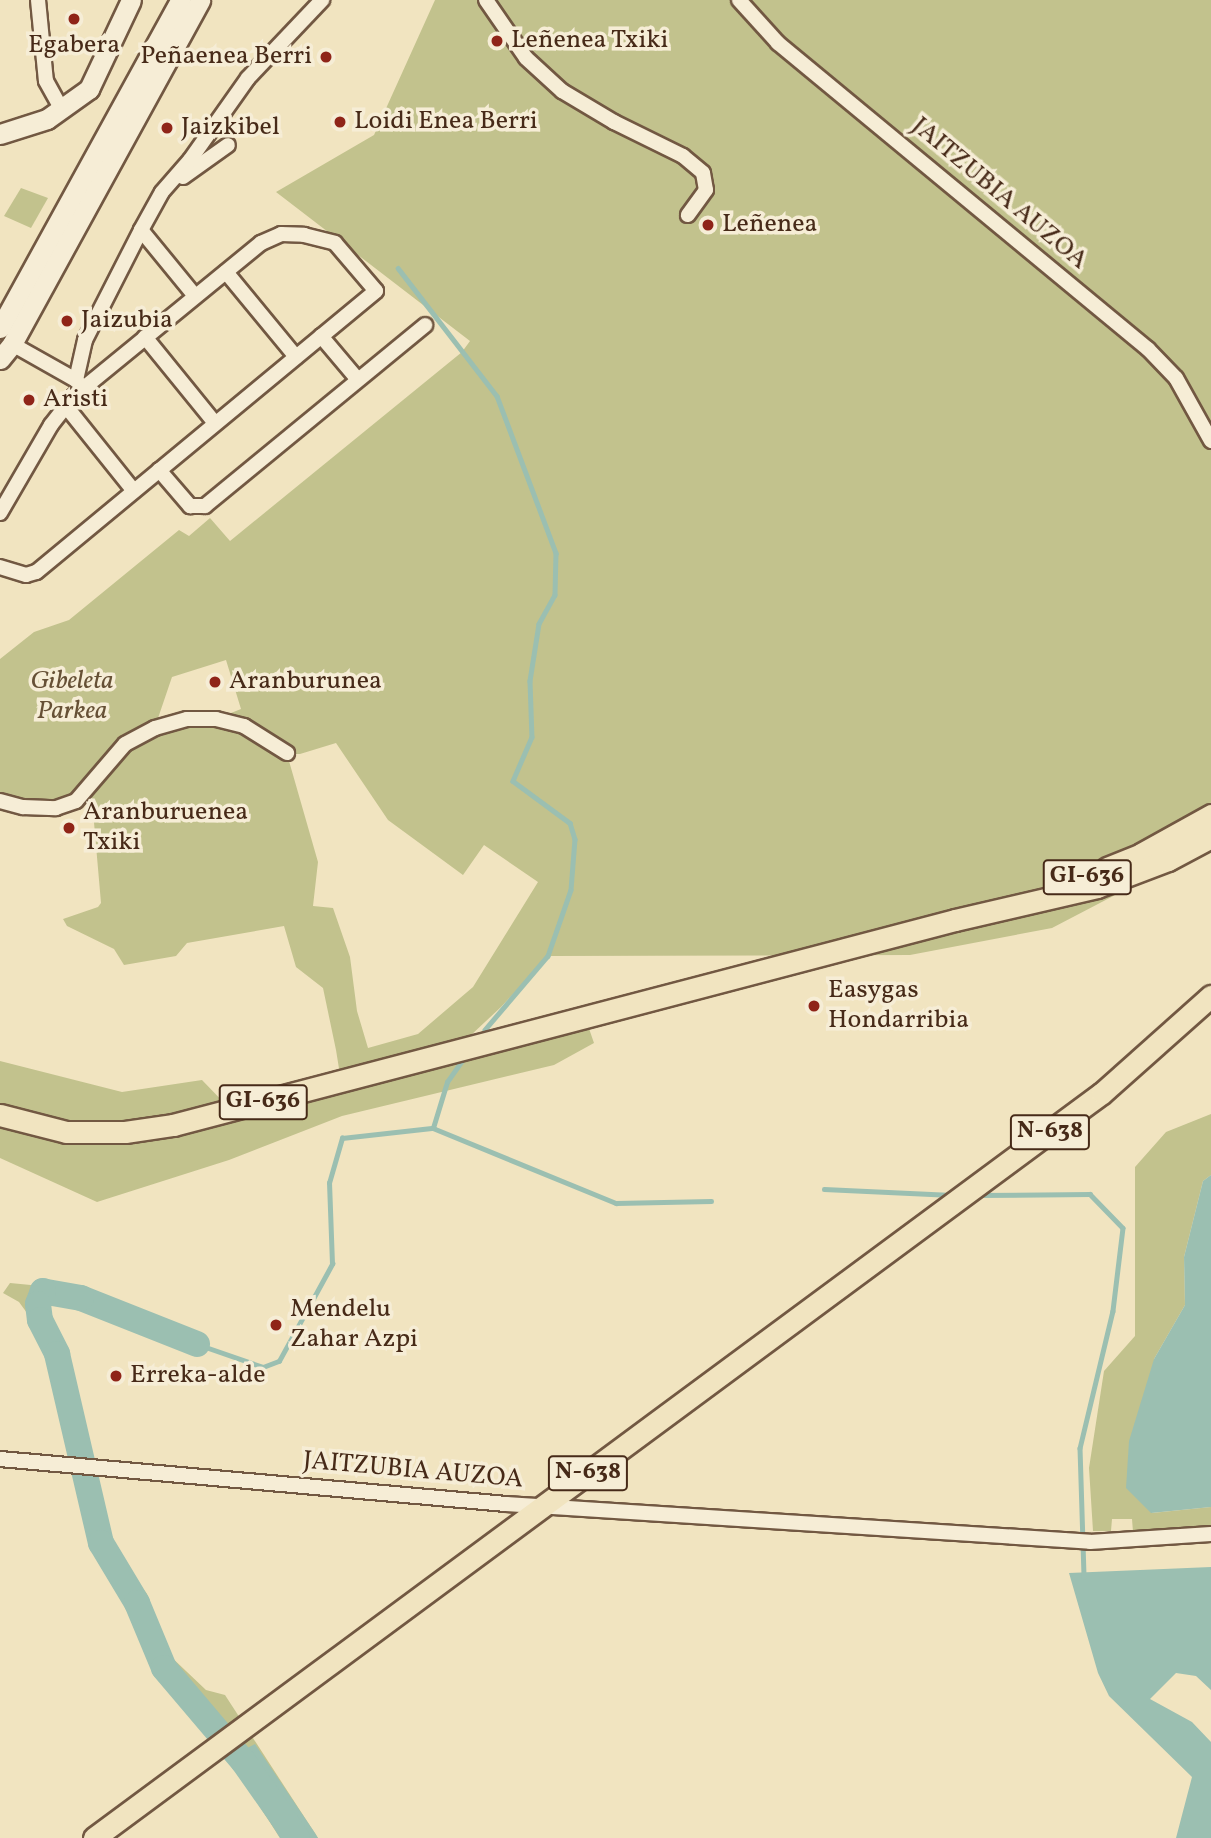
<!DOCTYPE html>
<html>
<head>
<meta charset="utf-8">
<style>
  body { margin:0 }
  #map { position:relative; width:1211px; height:1838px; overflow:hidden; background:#f1e4c0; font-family:Vollkorn,serif }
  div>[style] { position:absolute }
  .green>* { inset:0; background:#c2c28d }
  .water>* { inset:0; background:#9bbfb1 }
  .stream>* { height:4.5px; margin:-2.25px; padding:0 2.25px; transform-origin:2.25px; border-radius:2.25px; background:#9bbfb1 }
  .river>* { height:26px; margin:-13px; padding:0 13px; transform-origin:13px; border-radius:13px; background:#9bbfb1 }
  .roads { filter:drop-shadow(2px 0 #725842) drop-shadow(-2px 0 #725842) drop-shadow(0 2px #725842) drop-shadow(0 -2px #725842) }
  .street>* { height:14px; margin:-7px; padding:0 7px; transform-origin:7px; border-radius:7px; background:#f6edd6 }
  .secondary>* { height:19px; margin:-9.5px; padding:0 9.5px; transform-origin:9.5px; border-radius:9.5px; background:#f6edd6 }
  .primary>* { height:21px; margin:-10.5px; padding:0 10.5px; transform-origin:10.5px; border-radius:10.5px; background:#f1e4c0 }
  .dots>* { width:19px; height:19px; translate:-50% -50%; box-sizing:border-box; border:4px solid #f6edd6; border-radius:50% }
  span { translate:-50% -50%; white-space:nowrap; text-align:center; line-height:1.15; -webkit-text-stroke:7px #f6edd6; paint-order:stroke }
  .shield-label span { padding:2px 5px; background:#f6edd6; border:2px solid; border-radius:5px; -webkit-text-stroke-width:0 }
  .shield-label { font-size:24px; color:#472a18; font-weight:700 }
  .poi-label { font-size:26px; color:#472a18 }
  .left { translate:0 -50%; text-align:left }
  .right { translate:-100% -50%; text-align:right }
  .street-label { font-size:26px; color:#472a18 }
  .park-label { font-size:26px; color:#665035; font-style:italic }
</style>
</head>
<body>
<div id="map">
  <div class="green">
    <div style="clip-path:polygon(evenodd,435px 0,1211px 0,1211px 845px,1052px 928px,910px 955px,548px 956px,501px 1007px,454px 1051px,585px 1017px,594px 1043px,554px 1065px,342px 1116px,229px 1160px,97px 1202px,0 1158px,0 1061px,122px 1092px,202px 1080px,231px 1110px,341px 1081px,336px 1050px,323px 988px,296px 967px,284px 926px,187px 943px,176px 956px,124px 965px,114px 949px,67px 926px,63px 919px,98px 907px,101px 903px,91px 788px,56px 808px,0 801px,0 659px,34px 632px,69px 620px,179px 530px,189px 536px,210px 518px,230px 541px,462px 352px,470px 341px,276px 192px,374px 135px,435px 0,226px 660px,241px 709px,216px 719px,155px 727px,172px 677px,226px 660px,435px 0,336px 743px,388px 820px,463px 875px,484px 845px,538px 882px,473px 987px,418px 1034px,368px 1048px,357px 1011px,350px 957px,333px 908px,313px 906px,318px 862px,287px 754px,300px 754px,336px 743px)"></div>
    <div style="clip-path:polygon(21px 188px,48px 198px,31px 228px,4px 216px)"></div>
    <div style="clip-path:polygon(1211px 1114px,1211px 1175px,1203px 1181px,1184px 1257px,1185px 1305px,1154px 1359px,1152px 1513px,1211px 1507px,1211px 1529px,1133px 1532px,1132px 1519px,1112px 1519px,1111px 1531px,1093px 1531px,1089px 1468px,1104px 1371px,1135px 1336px,1135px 1167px,1166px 1132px)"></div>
    <div style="clip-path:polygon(10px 1283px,62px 1288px,110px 1304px,105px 1311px,50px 1302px,48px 1318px,66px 1361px,76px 1427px,112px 1547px,147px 1594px,166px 1652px,206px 1690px,225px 1695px,318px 1838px,280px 1838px,205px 1722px,162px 1677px,147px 1652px,132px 1611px,91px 1542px,60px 1376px,43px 1335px,19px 1302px,3px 1293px)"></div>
  </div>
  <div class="water">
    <div style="clip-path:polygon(1211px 1175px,1211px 1507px,1151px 1513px,1126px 1488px,1129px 1441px,1154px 1359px,1185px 1305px,1184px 1257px,1203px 1181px)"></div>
    <div style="clip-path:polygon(1211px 1567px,1211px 1690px,1196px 1676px,1176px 1673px,1150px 1699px,1192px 1722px,1211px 1742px,1211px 1838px,1176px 1838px,1192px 1777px,1109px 1696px,1098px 1673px,1069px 1573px)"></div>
    <div style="clip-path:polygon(255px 1744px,315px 1833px,318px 1838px,280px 1838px,230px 1757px)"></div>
  </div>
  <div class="stream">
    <div style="left:398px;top:268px;width:162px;rotate:52.3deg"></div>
    <div style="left:497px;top:396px;width:168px;rotate:69.4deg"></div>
    <div style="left:556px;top:553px;width:42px;rotate:91.4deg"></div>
    <div style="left:555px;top:595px;width:33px;rotate:119deg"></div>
    <div style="left:539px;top:624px;width:58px;rotate:99deg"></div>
    <div style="left:530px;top:681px;width:56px;rotate:88deg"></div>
    <div style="left:532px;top:737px;width:48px;rotate:113.4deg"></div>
    <div style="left:513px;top:781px;width:71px;rotate:36.4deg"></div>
    <div style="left:570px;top:823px;width:17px;rotate:73deg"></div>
    <div style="left:575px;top:839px;width:51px;rotate:94.5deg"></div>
    <div style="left:571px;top:890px;width:70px;rotate:109.2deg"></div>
    <div style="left:548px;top:956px;width:97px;rotate:130.4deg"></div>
    <div style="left:433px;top:1128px;width:198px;rotate:22.3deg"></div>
    <div style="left:616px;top:1203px;width:95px;rotate:-1.2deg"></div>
    <div style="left:824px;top:1189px;width:128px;rotate:2.7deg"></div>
    <div style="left:978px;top:1195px;width:112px;rotate:-0.5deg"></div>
    <div style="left:1090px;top:1194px;width:47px;rotate:45.9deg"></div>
    <div style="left:1123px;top:1228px;width:84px;rotate:96.9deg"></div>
    <div style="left:1113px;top:1311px;width:141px;rotate:103.5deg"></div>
    <div style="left:1080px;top:1448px;width:129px;rotate:88.2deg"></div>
    <div style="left:197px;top:1344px;width:70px;rotate:19.2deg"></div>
    <div style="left:263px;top:1367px;width:17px;rotate:-21deg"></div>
    <div style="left:279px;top:1361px;width:111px;rotate:-61.3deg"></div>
    <div style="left:332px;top:1264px;width:81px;rotate:-92.1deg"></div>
    <div style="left:329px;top:1183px;width:47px;rotate:-73.9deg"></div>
    <div style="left:342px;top:1138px;width:92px;rotate:-6.3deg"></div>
    <div style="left:433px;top:1128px;width:48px;rotate:-73.1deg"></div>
    <div style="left:447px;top:1082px;width:29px;rotate:-55deg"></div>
  </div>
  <div class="river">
    <div style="left:197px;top:1344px;width:125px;rotate:-158.4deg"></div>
    <div style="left:81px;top:1298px;width:39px;rotate:-170deg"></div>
    <div style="left:43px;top:1291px;width:14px;rotate:111deg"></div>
    <div style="left:38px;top:1304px;width:16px;rotate:83deg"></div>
    <div style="left:40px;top:1320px;width:38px;rotate:63deg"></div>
    <div style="left:57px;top:1354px;width:194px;rotate:76.9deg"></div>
    <div style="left:101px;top:1543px;width:70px;rotate:59deg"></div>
    <div style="left:137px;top:1603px;width:70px;rotate:67.4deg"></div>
    <div style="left:164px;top:1668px;width:122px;rotate:49.7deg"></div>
    <div style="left:243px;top:1761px;width:94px;rotate:55deg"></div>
  </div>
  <div class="roads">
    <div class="street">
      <div style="left:38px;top:0;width:81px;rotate:84.4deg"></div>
      <div style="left:46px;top:81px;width:33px;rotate:61deg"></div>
      <div style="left:486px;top:0;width:70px;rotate:55.4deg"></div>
      <div style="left:526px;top:58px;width:49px;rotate:42.5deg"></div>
      <div style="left:562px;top:91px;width:61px;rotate:30.8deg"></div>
      <div style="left:614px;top:122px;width:77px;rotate:26.2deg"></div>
      <div style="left:683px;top:156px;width:26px;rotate:40deg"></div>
      <div style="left:703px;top:173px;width:17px;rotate:80deg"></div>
      <div style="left:706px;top:190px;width:31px;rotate:126deg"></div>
      <div style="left:739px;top:0;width:58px;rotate:47.8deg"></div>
      <div style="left:778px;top:43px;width:480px;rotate:39.6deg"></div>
      <div style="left:1148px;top:349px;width:40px;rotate:46deg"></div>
      <div style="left:1176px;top:378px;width:72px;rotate:60.9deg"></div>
      <div style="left:183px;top:177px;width:55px;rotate:-35.4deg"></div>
      <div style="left:141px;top:230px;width:43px;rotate:-61.1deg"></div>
      <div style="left:162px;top:192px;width:43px;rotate:-48.8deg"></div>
      <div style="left:190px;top:160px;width:100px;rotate:-54.7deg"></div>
      <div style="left:248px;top:78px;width:108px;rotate:-46.5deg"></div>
      <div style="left:226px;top:272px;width:110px;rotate:50.5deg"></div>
      <div style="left:321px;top:336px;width:57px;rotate:49.9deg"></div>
      <div style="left:145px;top:337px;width:111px;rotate:50.9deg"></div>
      <div style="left:12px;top:344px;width:73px;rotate:29.4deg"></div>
      <div style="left:76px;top:380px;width:9px;rotate:49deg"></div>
      <div style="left:76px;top:380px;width:41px;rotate:-77.3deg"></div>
      <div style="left:85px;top:340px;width:123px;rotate:-63deg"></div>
      <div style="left:141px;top:230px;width:85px;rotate:50.7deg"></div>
      <div style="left:65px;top:405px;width:110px;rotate:51.3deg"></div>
      <div style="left:159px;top:470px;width:48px;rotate:49.3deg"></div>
      <div style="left:190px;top:506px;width:15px"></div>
      <div style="left:205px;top:506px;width:285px;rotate:-39.4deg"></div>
      <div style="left:0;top:513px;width:102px;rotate:-59.9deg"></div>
      <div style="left:51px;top:425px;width:37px;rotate:-52deg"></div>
      <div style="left:74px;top:396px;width:242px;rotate:-39.3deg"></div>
      <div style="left:261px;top:243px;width:22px;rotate:-24deg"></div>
      <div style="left:281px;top:234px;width:23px;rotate:2deg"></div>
      <div style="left:304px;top:235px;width:32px;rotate:14deg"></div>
      <div style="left:335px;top:243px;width:63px;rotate:49.5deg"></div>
      <div style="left:376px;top:291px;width:441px;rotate:140.4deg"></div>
      <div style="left:36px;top:572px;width:10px;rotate:163deg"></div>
      <div style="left:26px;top:575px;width:27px;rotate:-163deg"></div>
      <div style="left:0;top:801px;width:24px;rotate:15deg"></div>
      <div style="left:23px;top:807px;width:33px;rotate:2deg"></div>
      <div style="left:56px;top:808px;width:21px;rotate:-19deg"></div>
      <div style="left:76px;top:801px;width:75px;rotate:-49.3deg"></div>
      <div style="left:125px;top:744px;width:34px;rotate:-28deg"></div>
      <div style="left:155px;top:728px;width:33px;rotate:-16deg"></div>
      <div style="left:187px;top:719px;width:29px"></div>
      <div style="left:216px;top:719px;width:29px;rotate:14deg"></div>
      <div style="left:244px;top:726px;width:51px;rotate:32.1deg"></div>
      <div style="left:0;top:1459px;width:508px;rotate:5.08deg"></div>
      <div style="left:506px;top:1504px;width:559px;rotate:3.69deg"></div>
      <div style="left:1064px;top:1540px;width:26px;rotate:4deg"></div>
      <div style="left:1090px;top:1542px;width:121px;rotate:-3.8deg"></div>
    </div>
    <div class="secondary">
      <div style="left:0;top:134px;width:49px;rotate:-17.7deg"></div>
      <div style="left:47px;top:119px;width:52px;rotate:-35.5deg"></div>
      <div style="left:89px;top:89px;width:98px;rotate:-64.7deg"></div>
      <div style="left:0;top:328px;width:374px;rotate:-61.2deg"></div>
      <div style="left:0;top:359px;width:19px;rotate:-51deg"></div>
      <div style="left:12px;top:344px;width:392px;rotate:-61.3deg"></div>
    </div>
    <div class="primary">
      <div style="left:1107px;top:868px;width:37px;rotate:-22deg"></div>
      <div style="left:1141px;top:854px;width:80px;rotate:-29.1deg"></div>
      <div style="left:0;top:1115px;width:68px;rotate:14.4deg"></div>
      <div style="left:66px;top:1132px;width:59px"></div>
      <div style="left:125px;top:1132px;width:49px;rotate:-8.3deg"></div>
      <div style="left:173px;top:1125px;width:808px;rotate:-14.69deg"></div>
      <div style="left:955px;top:920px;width:146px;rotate:-13.1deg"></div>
      <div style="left:1097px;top:887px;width:76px;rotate:-20.8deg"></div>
      <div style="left:1168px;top:860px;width:49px;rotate:-28.1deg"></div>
      <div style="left:94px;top:1838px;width:1253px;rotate:-36.47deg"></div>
      <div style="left:1102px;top:1093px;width:146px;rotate:-41.7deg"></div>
    </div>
  </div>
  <div class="dots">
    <div style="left:74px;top:19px;background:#8f2418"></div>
    <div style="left:497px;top:41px;background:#8f2418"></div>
    <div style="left:326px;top:57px;background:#8f2418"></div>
    <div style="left:340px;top:122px;background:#8f2418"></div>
    <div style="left:167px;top:128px;background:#8f2418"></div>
    <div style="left:708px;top:225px;background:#8f2418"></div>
    <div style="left:67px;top:321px;background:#8f2418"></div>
    <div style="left:29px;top:400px;background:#8f2418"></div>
    <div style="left:215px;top:682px;background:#8f2418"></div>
    <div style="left:69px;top:828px;background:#8f2418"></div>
    <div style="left:814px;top:1006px;background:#8f2418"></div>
    <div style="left:276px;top:1325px;background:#8f2418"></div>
    <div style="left:116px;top:1376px;background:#8f2418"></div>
  </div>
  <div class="shield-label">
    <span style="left:1087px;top:877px">GI-636</span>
    <span style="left:263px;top:1102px">GI-636</span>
    <span style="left:1050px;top:1132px">N-638</span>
    <span style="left:588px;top:1473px">N-638</span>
  </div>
  <div class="poi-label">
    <span class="left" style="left:511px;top:41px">Leñenea Txiki</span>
    <span style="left:74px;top:46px">Egabera</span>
    <span class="right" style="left:312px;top:57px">Peñaenea Berri</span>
    <span class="left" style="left:354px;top:122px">Loidi Enea Berri</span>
    <span class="left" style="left:181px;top:128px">Jaizkibel</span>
    <span class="left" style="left:722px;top:225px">Leñenea</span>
    <span class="left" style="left:81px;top:321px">Jaizubia</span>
    <span class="left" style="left:43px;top:400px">Aristi</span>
    <span class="left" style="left:229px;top:682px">Aranburunea</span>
    <span class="left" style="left:83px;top:828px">Aranburuenea<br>Txiki</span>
    <span class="left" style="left:828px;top:1006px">Easygas<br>Hondarribia</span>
    <span class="left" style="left:290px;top:1325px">Mendelu<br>Zahar Azpi</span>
    <span class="left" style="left:130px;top:1376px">Erreka-alde</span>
  </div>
  <div class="street-label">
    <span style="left:999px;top:194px;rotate:40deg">JAITZUBIA AUZOA</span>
    <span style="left:413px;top:1471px;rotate:5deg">JAITZUBIA AUZOA</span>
  </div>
  <div class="park-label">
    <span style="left:72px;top:697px">Gibeleta<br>Parkea</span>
  </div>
</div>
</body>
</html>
